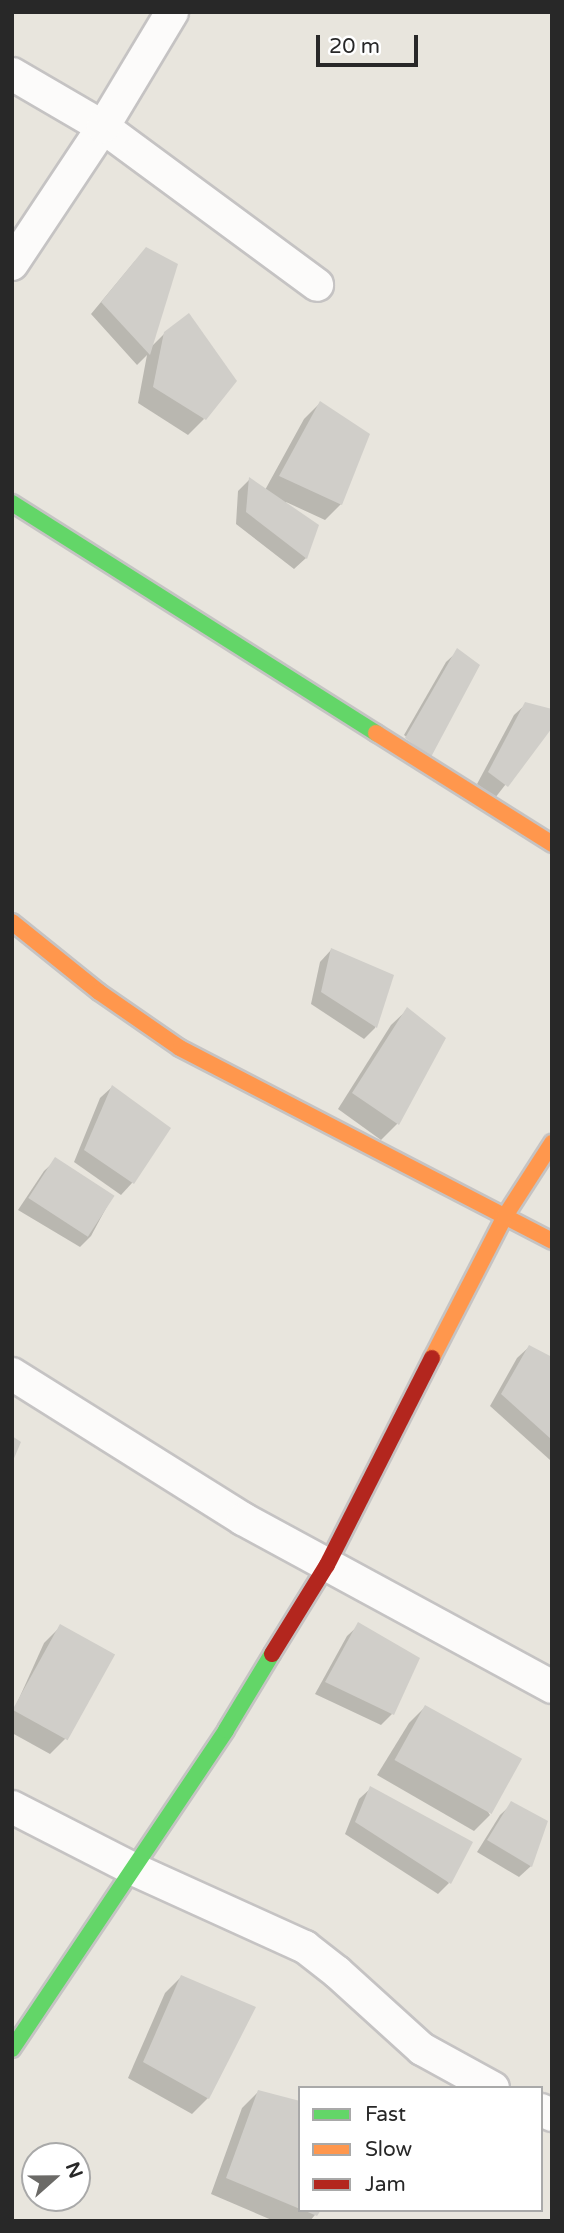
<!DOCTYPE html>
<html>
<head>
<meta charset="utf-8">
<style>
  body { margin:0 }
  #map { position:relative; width:564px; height:2233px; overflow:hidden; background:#e8e5dd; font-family:"Varela Round",sans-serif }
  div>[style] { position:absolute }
  .shadow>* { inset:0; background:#0003 }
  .building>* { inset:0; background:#d0cec9; transform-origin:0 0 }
  .roads { filter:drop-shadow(2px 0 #c5c3c3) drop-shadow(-2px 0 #c5c3c3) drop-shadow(0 2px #c5c3c3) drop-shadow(0 -2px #c5c3c3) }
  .street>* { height:32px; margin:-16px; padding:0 16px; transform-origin:16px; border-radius:16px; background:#fcfbfa }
  .fast>* { height:16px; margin:-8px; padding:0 8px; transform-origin:8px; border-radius:8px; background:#63d668 }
  .slow>* { height:16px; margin:-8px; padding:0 8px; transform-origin:8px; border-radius:8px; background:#ff974d }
  .jam>* { height:16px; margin:-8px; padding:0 8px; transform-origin:8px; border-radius:8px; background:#b3261e }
  span { translate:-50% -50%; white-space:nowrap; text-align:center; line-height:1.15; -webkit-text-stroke:5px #fff; paint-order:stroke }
  .frame { position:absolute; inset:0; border:14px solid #282828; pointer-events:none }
  .legend { position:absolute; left:298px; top:2086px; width:245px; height:126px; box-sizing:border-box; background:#fff; border:2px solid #a9a9a9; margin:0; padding:9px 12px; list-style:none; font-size:21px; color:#282828 }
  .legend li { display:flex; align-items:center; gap:14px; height:35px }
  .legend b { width:35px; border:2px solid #a9a9a9 }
  .north { position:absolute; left:21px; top:2142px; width:70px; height:70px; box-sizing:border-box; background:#fff; border:2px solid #a9a9a9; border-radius:50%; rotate:69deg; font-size:19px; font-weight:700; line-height:28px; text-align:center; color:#282828 }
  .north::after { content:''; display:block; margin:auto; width:24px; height:32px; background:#6b6a67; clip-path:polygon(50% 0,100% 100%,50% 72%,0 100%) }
  .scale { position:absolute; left:316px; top:35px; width:102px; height:32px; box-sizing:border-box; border:4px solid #282828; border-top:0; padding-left:9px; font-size:21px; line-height:24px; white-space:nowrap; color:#282828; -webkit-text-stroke:5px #fff; paint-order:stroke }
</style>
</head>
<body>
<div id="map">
  <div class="shadow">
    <div style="clip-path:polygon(135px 261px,150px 348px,165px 333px,204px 419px,188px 435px,138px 403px,147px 355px,137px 365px,91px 314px)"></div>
    <div style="clip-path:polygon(320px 403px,341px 504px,325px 520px,286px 502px,306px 558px,294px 569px,236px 524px,238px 491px,249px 480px,265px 490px,304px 419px)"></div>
    <div style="clip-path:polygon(458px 651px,429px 756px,404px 735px,446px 662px)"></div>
    <div style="clip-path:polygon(526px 704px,552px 725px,495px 798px,477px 784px,514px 715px)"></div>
    <div style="clip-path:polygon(331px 950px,391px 976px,375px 1028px,364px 1039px,311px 1004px,320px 962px)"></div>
    <div style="clip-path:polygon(407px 1010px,397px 1124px,381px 1140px,338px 1109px,391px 1025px)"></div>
    <div style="clip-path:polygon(112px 1087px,169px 1129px,132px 1183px,121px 1195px,74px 1162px,100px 1098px)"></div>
    <div style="clip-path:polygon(56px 1160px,112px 1197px,91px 1236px,80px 1247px,18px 1210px,44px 1171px)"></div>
    <div style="clip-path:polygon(529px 1347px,552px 1359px,550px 1460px,490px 1406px,517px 1358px)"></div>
    <div style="clip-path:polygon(359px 1625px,392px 1714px,381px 1725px,315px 1694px,347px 1636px)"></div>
    <div style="clip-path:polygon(60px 1627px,113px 1655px,66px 1738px,50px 1754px,12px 1733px,12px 1714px,44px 1643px)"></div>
    <div style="clip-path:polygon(425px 1707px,490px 1815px,474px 1831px,377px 1775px,409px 1723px)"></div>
    <div style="clip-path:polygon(371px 1788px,449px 1883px,438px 1894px,345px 1834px,359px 1799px)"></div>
    <div style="clip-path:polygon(512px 1804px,531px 1866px,519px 1877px,477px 1852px,500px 1815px)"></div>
    <div style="clip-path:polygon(181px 1977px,208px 2098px,192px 2114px,128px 2078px,165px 1993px)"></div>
    <div style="clip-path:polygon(258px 2092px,300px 2103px,300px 2210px,319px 2210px,310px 2221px,274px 2221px,211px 2194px,242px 2108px)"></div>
  </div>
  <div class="building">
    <div style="clip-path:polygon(146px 247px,178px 264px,150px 355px,101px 302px)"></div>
    <div style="clip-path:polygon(189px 313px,237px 381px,206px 420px,153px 387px,164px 332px)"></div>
    <div style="clip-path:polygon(320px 401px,370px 434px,342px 505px,279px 476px)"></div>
    <div style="clip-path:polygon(249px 477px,319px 525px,307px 559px,246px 512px)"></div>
    <div style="clip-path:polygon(457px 648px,480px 665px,431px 757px,405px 738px)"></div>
    <div style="clip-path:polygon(525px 702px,552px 709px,552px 728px,508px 787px,488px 772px)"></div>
    <div style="clip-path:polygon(331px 948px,394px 975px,377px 1028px,321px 992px)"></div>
    <div style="clip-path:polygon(407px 1007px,446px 1038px,399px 1125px,352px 1093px)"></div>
    <div style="clip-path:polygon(112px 1085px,171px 1128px,134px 1184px,84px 1150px)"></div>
    <div style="left:55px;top:1157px;width:71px;height:49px;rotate:33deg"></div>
    <div style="clip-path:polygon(529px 1345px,552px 1357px,552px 1440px,501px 1394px)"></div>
    <div style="clip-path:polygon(12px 1436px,21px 1442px,12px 1463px)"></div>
    <div style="clip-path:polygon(358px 1622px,420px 1658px,394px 1715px,325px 1682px)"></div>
    <div style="left:60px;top:1624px;width:63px;height:98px;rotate:29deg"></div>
    <div style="left:425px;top:1705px;width:111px;height:63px;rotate:29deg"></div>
    <div style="clip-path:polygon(370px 1786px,473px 1842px,451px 1884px,355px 1822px)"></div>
    <div style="clip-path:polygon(511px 1801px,548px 1821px,532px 1867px,487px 1840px)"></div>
    <div style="clip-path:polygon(181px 1975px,256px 2007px,209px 2099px,143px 2062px)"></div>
    <div style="clip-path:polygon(258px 2090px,300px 2101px,300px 2209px,226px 2178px)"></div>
    <div style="clip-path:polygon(303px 2210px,321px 2210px,317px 2216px)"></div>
  </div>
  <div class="roads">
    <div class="street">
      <div style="left:12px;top:74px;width:105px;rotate:30.2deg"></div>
      <div style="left:103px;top:127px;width:266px;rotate:36.4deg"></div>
      <div style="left:12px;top:264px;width:164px;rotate:-56.4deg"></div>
      <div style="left:103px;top:127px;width:134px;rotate:-59deg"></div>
      <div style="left:12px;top:1374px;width:273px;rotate:32.1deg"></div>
      <div style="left:243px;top:1519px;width:352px;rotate:28.5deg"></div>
      <div style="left:12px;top:1807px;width:136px;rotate:27.1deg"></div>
      <div style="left:133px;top:1869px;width:189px;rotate:24.4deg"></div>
      <div style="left:305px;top:1947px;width:41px;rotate:38deg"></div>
      <div style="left:337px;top:1972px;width:115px;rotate:42.2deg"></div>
      <div style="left:422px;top:2049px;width:81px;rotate:28.8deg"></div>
      <div style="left:541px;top:2110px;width:12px;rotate:24deg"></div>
    </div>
    <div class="fast">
      <div style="left:12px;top:503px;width:431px;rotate:32.3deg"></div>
      <div style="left:12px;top:2049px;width:384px;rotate:-56.1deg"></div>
      <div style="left:226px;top:1730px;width:89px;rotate:-58.8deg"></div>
    </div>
    <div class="slow">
      <div style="left:376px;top:733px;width:208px;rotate:32.2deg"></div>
      <div style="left:12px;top:922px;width:112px;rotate:38.8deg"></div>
      <div style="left:99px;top:992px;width:98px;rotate:34.7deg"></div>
      <div style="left:180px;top:1048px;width:419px;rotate:27.4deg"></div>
      <div style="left:432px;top:1358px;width:160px;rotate:-62.8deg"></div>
      <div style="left:505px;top:1216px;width:87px;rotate:-57.2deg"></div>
    </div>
    <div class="jam">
      <div style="left:272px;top:1654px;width:105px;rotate:-58.3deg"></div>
      <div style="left:327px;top:1565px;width:232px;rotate:-63.1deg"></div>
    </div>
  </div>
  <div class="frame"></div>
  <ul class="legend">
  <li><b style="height:9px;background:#63d668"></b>Fast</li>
  <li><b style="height:9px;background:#ff974d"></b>Slow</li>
  <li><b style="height:9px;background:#b3261e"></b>Jam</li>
  </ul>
  <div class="north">N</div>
  <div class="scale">20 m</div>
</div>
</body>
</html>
